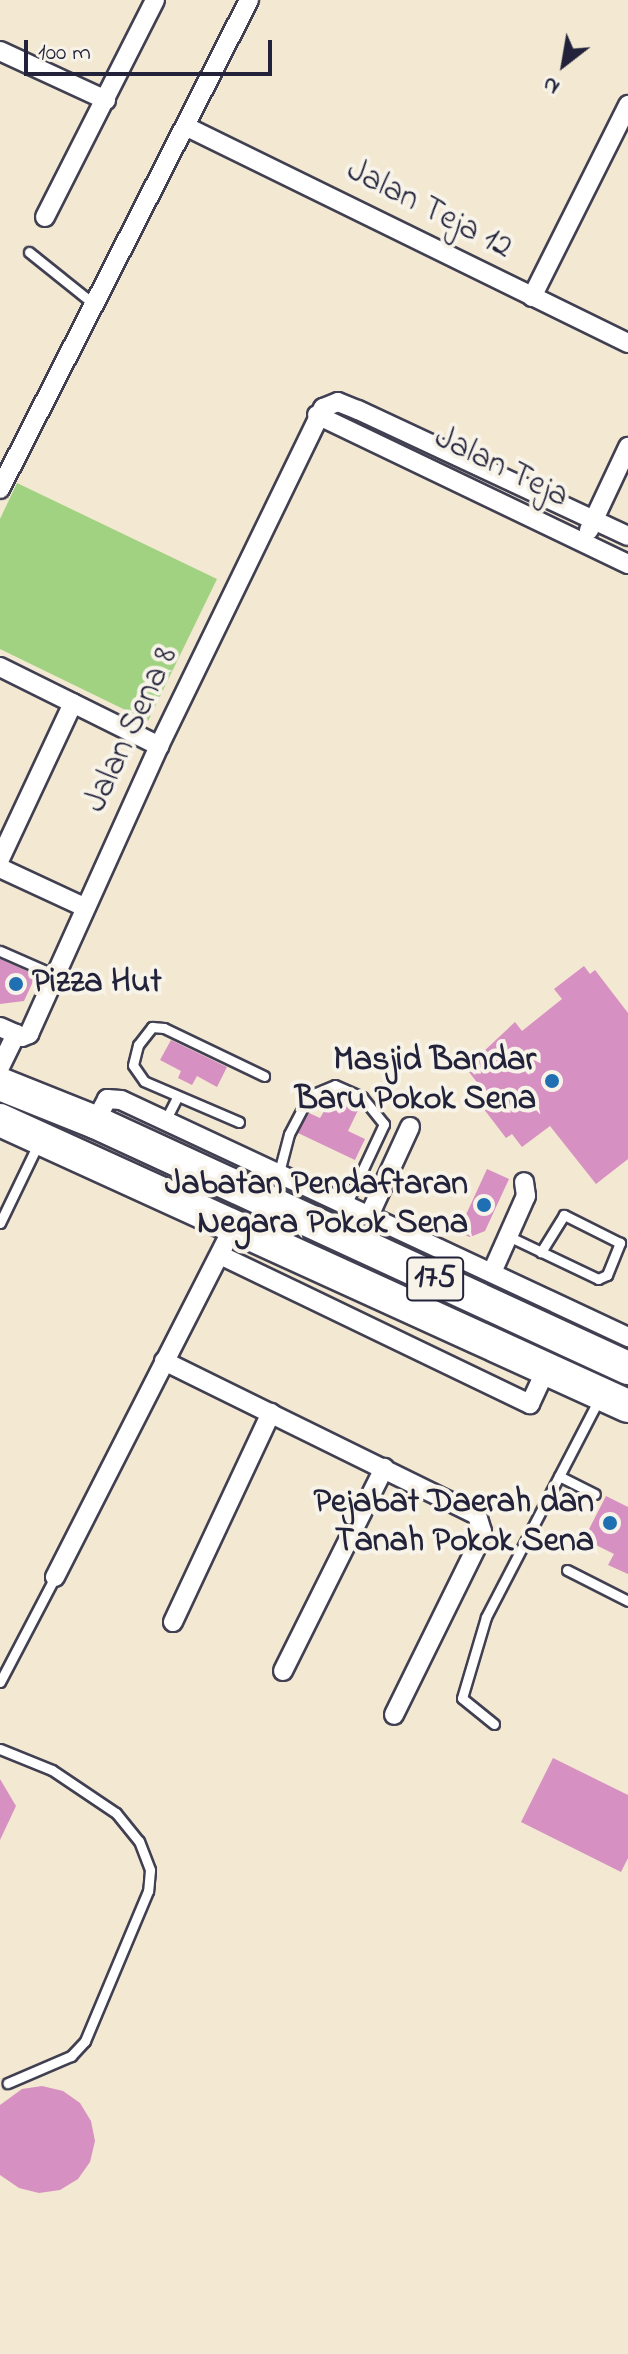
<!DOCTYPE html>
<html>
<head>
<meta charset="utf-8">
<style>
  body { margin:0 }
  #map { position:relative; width:628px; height:2354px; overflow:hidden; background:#f3e8d1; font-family:"Indie Flower",sans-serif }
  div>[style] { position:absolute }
  .green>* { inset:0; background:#a0d281 }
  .building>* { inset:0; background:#d690c1 }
  .roads { filter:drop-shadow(2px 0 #414052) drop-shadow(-2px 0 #414052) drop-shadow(0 2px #414052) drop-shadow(0 -2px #414052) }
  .service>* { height:9px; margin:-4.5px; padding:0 4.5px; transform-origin:4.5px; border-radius:4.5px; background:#fff }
  .minor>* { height:18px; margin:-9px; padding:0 9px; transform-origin:9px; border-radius:9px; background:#fff }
  .trunk>* { height:32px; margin:-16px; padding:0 16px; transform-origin:16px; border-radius:16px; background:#fff }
  .dots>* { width:22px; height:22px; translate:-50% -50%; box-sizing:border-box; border:4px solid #f7f3e8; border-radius:50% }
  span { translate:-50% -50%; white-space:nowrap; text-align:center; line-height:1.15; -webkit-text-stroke:8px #f7f3e8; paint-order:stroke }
  .shield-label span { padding:2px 6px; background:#f7f3e8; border:2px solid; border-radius:6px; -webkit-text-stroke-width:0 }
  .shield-label { font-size:32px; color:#22223b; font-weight:700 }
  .street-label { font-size:34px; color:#22223b }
  .poi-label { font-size:34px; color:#22223b; font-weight:700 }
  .left { translate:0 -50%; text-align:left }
  .right { translate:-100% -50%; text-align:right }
  .north { position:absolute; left:524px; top:24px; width:80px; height:80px; -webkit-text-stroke:6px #f7f3e8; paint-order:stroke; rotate:211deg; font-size:22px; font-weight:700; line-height:32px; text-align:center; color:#22223b }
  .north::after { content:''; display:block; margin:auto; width:28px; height:36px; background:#22223b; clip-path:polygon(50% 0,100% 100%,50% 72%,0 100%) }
  .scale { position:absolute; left:24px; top:40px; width:248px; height:36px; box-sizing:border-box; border:4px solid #22223b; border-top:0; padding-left:10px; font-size:24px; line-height:28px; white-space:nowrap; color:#22223b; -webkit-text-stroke:6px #f7f3e8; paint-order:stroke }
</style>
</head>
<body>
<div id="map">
  <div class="green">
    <div style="clip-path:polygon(17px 483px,217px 579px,148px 721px,0 649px,0 519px)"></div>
  </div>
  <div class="building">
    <div style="clip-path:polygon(0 959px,36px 975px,24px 1001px,0 1004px)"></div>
    <div style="clip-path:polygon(584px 966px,590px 974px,595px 970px,628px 1013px,628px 1159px,596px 1184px,550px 1126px,522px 1147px,512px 1134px,506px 1138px,477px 1100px,485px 1093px,466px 1068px,515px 1022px,522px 1031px,562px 999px,554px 989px)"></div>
    <div style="clip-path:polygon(171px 1040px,227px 1067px,217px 1087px,197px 1076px,192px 1085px,178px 1078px,181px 1071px,160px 1060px)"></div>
    <div style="clip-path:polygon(335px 1093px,360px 1106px,348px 1131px,365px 1139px,355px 1160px,298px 1133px,309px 1113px,320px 1118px)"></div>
    <div style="clip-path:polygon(487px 1169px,509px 1179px,485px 1231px,470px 1237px,458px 1232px)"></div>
    <div style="clip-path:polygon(606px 1496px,628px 1507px,628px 1574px,608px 1565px,614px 1554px,584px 1539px)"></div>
    <div style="clip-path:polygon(553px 1758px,628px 1795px,628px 1858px,621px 1872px,521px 1822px)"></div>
    <div style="clip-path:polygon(0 1779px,16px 1806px,0 1840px)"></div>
    <div style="clip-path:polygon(42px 2086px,63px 2091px,80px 2103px,91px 2121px,95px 2141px,90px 2162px,78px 2179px,60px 2190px,39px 2193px,19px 2188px,0 2175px,0 2105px,22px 2089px)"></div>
  </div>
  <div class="roads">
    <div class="service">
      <div style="left:29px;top:252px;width:85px;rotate:38.8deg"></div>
      <div style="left:0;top:951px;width:60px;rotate:23.6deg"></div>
      <div style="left:165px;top:1121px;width:27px;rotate:-63deg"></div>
      <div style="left:239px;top:1122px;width:103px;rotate:-156.7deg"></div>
      <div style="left:144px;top:1081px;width:19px;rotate:-125deg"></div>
      <div style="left:133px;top:1065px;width:21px;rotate:-76deg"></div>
      <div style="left:138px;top:1045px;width:23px;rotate:-52deg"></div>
      <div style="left:152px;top:1027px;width:12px;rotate:5deg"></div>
      <div style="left:164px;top:1028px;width:111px;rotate:25.6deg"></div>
      <div style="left:278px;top:1176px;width:43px;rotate:-75.3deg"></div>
      <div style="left:289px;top:1134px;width:43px;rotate:-62.2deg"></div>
      <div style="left:309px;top:1096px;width:28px;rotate:-23deg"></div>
      <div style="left:335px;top:1085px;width:30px;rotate:24deg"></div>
      <div style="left:362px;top:1097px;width:35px;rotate:51deg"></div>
      <div style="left:384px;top:1124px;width:89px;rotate:115.1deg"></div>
      <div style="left:0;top:1223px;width:88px;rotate:-64.3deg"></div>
      <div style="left:508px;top:1236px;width:100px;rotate:25.5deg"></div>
      <div style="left:598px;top:1279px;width:10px;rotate:-24deg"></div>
      <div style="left:607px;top:1275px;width:35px;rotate:-68deg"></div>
      <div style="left:620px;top:1243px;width:63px;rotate:-153.4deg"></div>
      <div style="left:564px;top:1215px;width:44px;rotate:121.9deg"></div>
      <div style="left:559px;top:1476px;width:40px;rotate:26.6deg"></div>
      <div style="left:567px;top:1570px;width:68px;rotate:26.9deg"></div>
      <div style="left:0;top:1682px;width:119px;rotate:-62.4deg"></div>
      <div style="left:494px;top:1724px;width:41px;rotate:-140.9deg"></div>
      <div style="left:462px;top:1698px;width:84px;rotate:-73.5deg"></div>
      <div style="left:486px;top:1617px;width:246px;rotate:-62.6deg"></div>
      <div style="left:0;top:1749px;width:56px;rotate:22deg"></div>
      <div style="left:52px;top:1770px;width:77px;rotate:33.9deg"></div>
      <div style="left:116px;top:1813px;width:36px;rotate:51deg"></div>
      <div style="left:139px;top:1841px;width:31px;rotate:69deg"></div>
      <div style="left:150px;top:1870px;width:21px;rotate:95deg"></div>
      <div style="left:148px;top:1891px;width:163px;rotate:112.8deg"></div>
      <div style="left:85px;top:2041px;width:21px;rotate:133deg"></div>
      <div style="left:71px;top:2056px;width:69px;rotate:156.8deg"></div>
    </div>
    <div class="minor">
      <div style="left:0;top:51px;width:117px;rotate:24.8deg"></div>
      <div style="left:187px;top:127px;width:491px;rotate:26.1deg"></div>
      <div style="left:45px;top:217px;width:243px;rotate:-63.1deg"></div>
      <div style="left:532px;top:297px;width:215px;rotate:-63.4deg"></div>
      <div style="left:317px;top:415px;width:345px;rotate:25.6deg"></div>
      <div style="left:0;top:489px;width:549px;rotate:-63.01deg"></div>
      <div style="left:589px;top:530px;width:92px;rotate:-64.8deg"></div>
      <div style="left:0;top:667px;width:178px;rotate:26.4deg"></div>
      <div style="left:0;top:859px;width:172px;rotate:-64.9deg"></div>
      <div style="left:0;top:868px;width:93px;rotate:24.9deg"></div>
      <div style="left:0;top:1027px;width:24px;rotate:24deg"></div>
      <div style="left:22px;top:1037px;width:8px;rotate:-23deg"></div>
      <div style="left:29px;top:1034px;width:316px;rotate:-65.7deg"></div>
      <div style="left:159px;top:746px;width:376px;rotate:-64.1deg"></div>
      <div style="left:323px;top:408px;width:16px;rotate:-22deg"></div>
      <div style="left:338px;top:402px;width:22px;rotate:22deg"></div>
      <div style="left:358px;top:410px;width:298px;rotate:25deg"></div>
      <div style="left:0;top:1067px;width:37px;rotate:-64deg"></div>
      <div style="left:95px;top:1122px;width:26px;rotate:-62deg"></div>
      <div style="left:107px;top:1099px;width:14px;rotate:4deg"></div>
      <div style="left:121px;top:1100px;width:560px;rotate:25.05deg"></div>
      <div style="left:369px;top:1216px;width:98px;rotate:-65.3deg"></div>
      <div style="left:220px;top:1255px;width:344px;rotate:25.7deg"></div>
      <div style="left:530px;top:1404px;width:38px;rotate:-65deg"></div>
      <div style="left:493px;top:1270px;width:81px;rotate:-66deg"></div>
      <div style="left:526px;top:1196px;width:14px;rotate:-98deg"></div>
      <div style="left:164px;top:1361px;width:349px;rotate:26.2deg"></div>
      <div style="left:477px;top:1515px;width:17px;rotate:73deg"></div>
      <div style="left:482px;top:1531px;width:16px;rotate:108deg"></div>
      <div style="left:477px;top:1546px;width:188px;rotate:116.2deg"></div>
      <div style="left:55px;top:1577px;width:395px;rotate:-63deg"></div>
      <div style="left:173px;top:1622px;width:231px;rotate:-64.9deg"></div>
      <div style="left:283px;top:1671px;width:227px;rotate:-63.5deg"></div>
    </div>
    <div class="trunk">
      <div style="left:0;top:1084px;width:102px;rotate:21.8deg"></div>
      <div style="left:95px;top:1122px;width:587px;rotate:24.78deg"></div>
      <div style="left:0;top:1120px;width:690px;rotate:24.49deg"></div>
    </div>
  </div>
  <div class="dots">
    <div style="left:16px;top:984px;background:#1f6fb2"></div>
    <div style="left:552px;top:1081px;background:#1f6fb2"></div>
    <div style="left:484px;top:1205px;background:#1f6fb2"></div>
    <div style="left:610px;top:1523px;background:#1f6fb2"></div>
  </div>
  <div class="shield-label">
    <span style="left:435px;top:1279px">175</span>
  </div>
  <div class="street-label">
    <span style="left:429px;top:210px;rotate:27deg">Jalan Teja 12</span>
    <span style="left:501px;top:468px;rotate:26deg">Jalan Teja</span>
    <span style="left:132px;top:730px;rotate:-65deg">Jalan Sena 8</span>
  </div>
  <div class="poi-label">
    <span class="left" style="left:32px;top:984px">Pizza Hut</span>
    <span class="right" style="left:536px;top:1081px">Masjid Bandar<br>Baru Pokok Sena</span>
    <span class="right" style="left:468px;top:1205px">Jabatan Pendaftaran<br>Negara Pokok Sena</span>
    <span class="right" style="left:594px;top:1523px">Pejabat Daerah dan<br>Tanah Pokok Sena</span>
  </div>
  <div class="north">N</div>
  <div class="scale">100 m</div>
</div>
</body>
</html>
